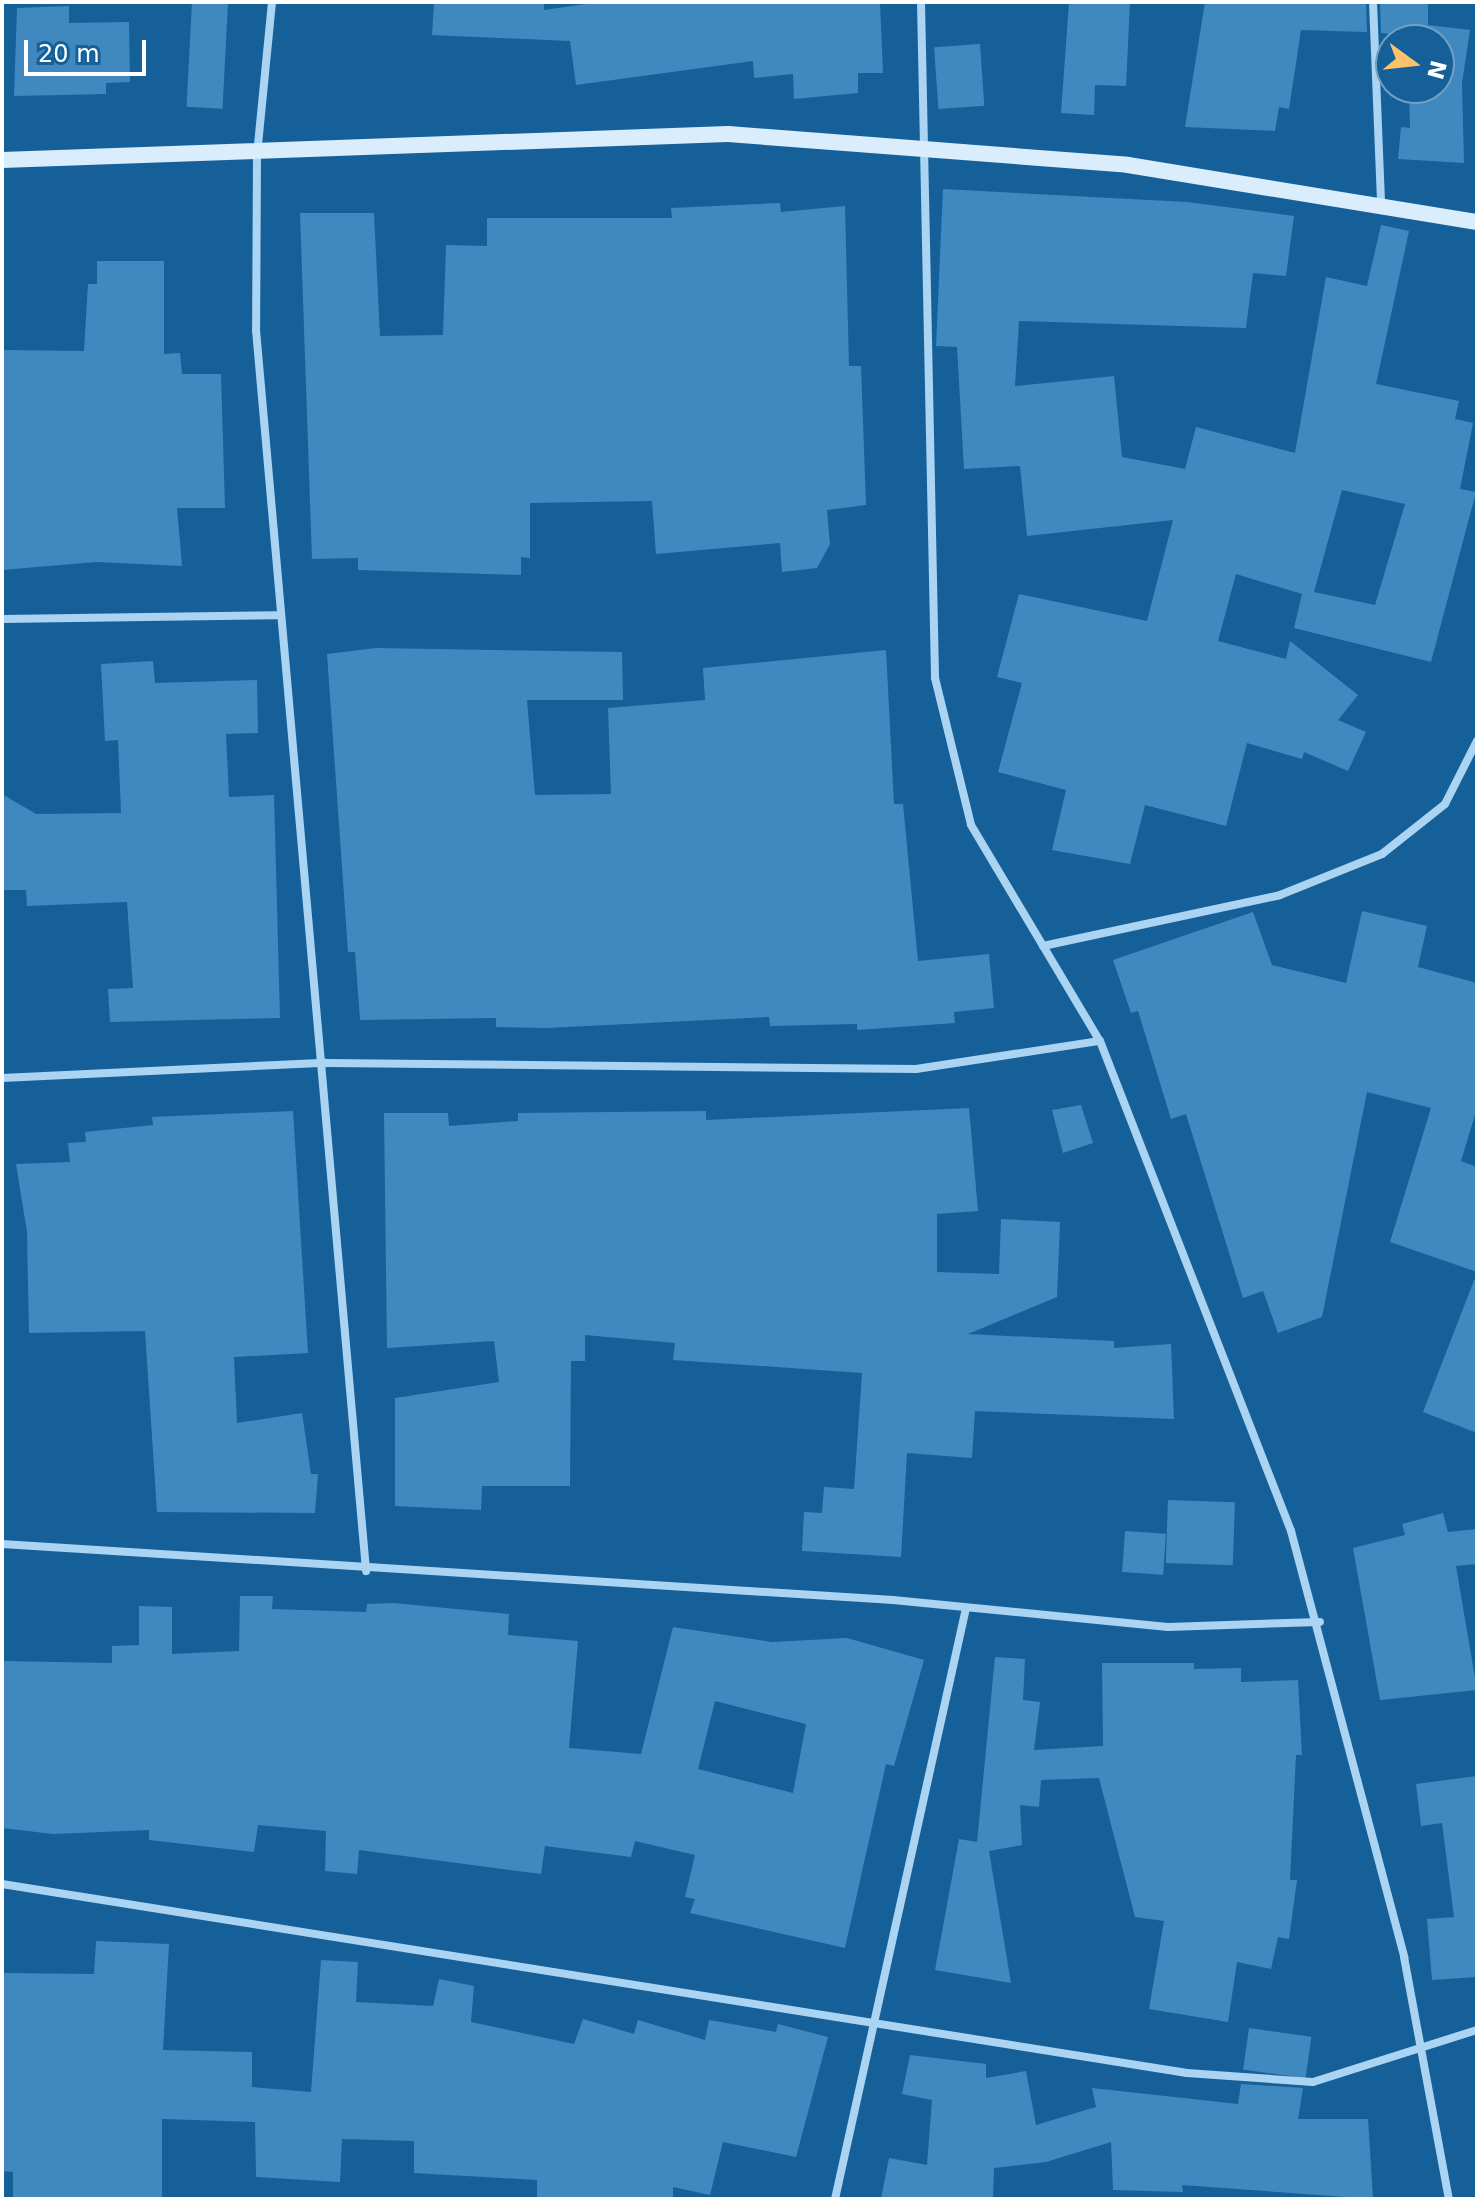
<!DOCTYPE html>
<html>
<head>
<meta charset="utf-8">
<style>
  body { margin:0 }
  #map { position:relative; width:1479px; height:2201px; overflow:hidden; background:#166099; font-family:"DejaVu Sans",sans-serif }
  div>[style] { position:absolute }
  .building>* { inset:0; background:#3f89c0; transform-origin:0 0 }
  .street>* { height:8px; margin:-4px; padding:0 4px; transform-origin:4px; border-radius:4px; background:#aad4f2 }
  .secondary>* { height:16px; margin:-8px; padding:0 8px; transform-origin:8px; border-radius:8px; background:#d9edfc }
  span { translate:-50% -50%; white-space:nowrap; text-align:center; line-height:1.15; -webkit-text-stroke:8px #166099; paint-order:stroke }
  .frame { position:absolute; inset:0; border:4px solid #fff; pointer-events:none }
  .north { position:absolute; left:1375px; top:24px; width:80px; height:80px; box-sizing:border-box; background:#166099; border:2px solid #73a0c2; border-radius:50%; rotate:105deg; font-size:22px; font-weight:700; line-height:32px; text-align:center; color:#fff }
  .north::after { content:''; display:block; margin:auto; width:28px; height:36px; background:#ffc16b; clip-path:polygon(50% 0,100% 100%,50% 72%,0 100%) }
  .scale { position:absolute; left:24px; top:40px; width:122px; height:36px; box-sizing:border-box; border:4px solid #fff; border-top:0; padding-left:10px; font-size:24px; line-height:28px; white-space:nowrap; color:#fff; -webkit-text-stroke:6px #166099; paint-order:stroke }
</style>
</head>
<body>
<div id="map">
  <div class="building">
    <div style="left:192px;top:2px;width:36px;height:105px;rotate:3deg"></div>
    <div style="clip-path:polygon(434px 2px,544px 2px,544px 10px,600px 2px,880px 2px,883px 73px,858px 73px,858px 93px,794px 99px,793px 74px,754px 78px,753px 61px,576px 85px,570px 41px,432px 35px)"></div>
    <div style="clip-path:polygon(1069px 2px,1130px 2px,1126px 86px,1095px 85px,1094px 115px,1061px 113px)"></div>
    <div style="clip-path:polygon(1205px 2px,1366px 2px,1367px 32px,1301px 30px,1289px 109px,1279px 107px,1275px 131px,1185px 127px)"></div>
    <div style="clip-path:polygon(1380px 2px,1428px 2px,1428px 25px,1470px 30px,1462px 83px,1464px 163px,1398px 159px,1401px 127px,1410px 128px,1409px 88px,1439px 88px,1439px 40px,1381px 33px)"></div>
    <div style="clip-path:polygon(69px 6px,69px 23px,129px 22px,130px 82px,106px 83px,106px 94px,14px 96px,17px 8px)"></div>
    <div style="left:980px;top:44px;width:62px;height:46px;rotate:86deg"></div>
    <div style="clip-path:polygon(evenodd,943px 189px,1187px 202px,1294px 216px,1286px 276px,1253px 273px,1246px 328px,1019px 321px,1015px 386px,1114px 376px,1122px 457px,1185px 469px,1196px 427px,1295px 453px,1326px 277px,1367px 286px,1381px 225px,1409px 231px,1376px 384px,1459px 401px,1455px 419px,1473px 423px,1460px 489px,1476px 492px,1431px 662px,1294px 628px,1302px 594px,1236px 574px,1218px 641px,1286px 659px,1290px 641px,1358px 695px,1338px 720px,1366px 732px,1348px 771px,1304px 752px,1302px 759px,1247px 743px,1226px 826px,1145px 805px,1130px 864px,1052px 850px,1066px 790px,998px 772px,1022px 683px,997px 677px,1019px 594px,1147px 621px,1173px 520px,1027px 536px,1020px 466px,964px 469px,957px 347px,936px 346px,943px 189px,1342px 490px,1405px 504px,1375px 605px,1314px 592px,1342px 490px)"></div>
    <div style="clip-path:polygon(780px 203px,781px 212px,845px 206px,849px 366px,861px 366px,866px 505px,827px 510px,830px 544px,817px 568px,782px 572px,780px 543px,656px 554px,652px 501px,530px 503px,530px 558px,521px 557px,521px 575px,358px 570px,358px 558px,312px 559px,300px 213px,374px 213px,380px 336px,443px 335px,446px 245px,487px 246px,487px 218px,672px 218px,671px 208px)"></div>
    <div style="clip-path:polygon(97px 261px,164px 261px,164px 354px,180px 353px,182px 374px,221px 374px,225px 508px,177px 508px,182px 566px,96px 562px,2px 570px,2px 350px,84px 351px,88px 284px,97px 284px)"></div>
    <div style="clip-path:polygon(376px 648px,622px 652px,623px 700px,527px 700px,535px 795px,611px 794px,608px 708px,705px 700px,703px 668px,886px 650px,894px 804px,903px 804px,918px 961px,989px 954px,994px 1008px,954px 1012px,955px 1023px,857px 1030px,857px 1024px,770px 1026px,769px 1017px,546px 1028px,496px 1027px,496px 1018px,360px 1020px,355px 952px,348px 952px,327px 654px)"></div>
    <div style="clip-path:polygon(153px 661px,155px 683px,257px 680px,258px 733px,226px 734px,229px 797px,274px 795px,280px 1018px,110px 1022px,108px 989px,133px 988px,127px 902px,27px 906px,26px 890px,2px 890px,2px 794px,36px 814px,121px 813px,118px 740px,105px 741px,101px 664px)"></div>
    <div style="clip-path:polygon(1362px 911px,1427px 926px,1418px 967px,1477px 983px,1477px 1108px,1461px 1161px,1477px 1167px,1477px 1272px,1390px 1242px,1431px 1108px,1367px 1092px,1322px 1317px,1278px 1333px,1263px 1291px,1243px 1298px,1186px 1114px,1171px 1119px,1138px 1011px,1131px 1013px,1113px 960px,1253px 912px,1272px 965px,1346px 983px)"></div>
    <div style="clip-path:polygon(1081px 1105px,1093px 1143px,1063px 1153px,1052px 1110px)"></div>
    <div style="clip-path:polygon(969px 1108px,978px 1211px,937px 1214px,937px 1272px,999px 1274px,1001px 1219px,1060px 1222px,1057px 1297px,968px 1334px,1114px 1341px,1114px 1348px,1171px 1344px,1174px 1419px,975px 1411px,972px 1458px,907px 1453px,901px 1557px,802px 1551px,804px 1512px,822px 1513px,824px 1487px,854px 1489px,862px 1373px,673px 1360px,675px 1343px,585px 1335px,585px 1361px,571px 1361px,570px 1486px,482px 1486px,481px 1510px,395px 1506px,395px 1398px,499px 1382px,494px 1341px,387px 1348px,384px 1113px,448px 1113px,449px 1126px,518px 1121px,518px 1113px,706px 1111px,706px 1120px)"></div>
    <div style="clip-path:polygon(293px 1111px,308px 1353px,234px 1357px,237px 1423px,302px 1413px,311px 1474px,318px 1474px,315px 1513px,157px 1512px,145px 1331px,29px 1333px,27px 1232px,16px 1164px,70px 1162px,68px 1143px,86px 1142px,85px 1132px,153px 1125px,152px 1117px)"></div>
    <div style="clip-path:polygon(1475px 1278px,1477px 1278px,1477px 1433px,1423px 1412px)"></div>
    <div style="left:1168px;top:1500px;width:67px;height:63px;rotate:2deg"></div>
    <div style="clip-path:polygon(1443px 1513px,1448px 1532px,1477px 1529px,1477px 1564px,1456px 1566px,1477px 1690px,1380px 1700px,1353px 1548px,1405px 1535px,1402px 1524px)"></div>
    <div style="left:1125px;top:1531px;width:41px;height:41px;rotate:4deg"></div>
    <div style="clip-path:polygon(evenodd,240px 1596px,273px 1596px,272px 1609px,366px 1612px,367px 1604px,393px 1603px,509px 1614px,508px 1635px,578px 1641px,569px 1748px,641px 1754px,673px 1627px,772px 1642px,847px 1638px,924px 1660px,894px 1766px,886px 1764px,845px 1948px,690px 1913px,695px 1899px,685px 1897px,695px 1855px,635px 1841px,631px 1857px,545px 1846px,541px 1874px,359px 1850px,357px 1874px,325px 1871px,326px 1831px,258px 1825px,254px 1852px,149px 1840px,149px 1830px,53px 1834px,2px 1828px,2px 1661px,112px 1663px,112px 1646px,139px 1645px,139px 1606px,172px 1607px,172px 1654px,239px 1651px,240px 1596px,715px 1701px,806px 1724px,793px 1793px,698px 1769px,715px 1701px)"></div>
    <div style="clip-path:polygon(995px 1657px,1025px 1659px,1023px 1700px,1040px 1702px,1034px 1750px,1103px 1746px,1102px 1663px,1194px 1663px,1194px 1669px,1241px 1668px,1241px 1682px,1298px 1680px,1302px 1755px,1296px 1755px,1290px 1880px,1297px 1880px,1289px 1939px,1278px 1937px,1271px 1969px,1237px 1962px,1228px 2022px,1149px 2009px,1164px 1921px,1135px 1917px,1099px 1778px,1041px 1780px,1039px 1807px,1020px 1805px,1022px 1845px,989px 1851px,1011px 1983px,935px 1970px,959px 1839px,977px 1842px)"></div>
    <div style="clip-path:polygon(1477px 1776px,1477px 1977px,1432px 1980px,1427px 1919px,1454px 1917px,1442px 1823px,1421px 1826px,1416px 1784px)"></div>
    <div style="clip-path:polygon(96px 1941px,169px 1944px,163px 2050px,252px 2052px,252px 2087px,311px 2092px,321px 1960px,358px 1962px,356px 2002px,433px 2006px,439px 1979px,474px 1986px,471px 2022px,574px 2044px,583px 2019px,634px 2034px,638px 2020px,705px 2040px,709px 2020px,776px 2032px,778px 2024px,828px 2037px,796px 2157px,723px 2142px,710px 2195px,673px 2187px,673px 2199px,537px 2199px,537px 2180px,414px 2173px,414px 2141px,342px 2139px,340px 2182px,256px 2177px,255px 2122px,162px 2119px,162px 2199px,13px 2199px,13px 2172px,2px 2171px,2px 1973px,94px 1974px)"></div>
    <div style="left:1249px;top:2028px;width:63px;height:42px;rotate:8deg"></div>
    <div style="clip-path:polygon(910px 2055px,986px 2064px,986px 2078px,1026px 2071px,1036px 2125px,1096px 2107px,1092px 2088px,1238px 2104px,1241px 2084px,1303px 2088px,1298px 2119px,1368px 2119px,1373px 2199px,1182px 2185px,1183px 2192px,1113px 2190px,1111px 2142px,1046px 2162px,994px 2168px,993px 2199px,881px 2199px,889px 2158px,927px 2165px,932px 2100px,902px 2094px)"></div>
  </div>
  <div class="street">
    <div style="left:272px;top:2px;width:155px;rotate:95.6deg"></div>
    <div style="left:257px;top:156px;width:174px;rotate:90.3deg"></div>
    <div style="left:256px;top:330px;width:1246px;rotate:84.93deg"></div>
    <div style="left:921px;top:2px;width:676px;rotate:88.81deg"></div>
    <div style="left:935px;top:678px;width:151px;rotate:76.2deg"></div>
    <div style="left:971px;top:825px;width:252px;rotate:59.2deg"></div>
    <div style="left:1100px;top:1041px;width:526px;rotate:68.7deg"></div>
    <div style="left:1291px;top:1531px;width:441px;rotate:75.1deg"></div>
    <div style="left:1404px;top:1957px;width:246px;rotate:79.5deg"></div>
    <div style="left:1373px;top:2px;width:202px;rotate:87.7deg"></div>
    <div style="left:2px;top:619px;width:275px;rotate:-0.8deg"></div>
    <div style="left:1043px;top:946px;width:242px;rotate:-12.1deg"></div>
    <div style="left:1280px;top:895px;width:110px;rotate:-21.9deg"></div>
    <div style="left:1382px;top:854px;width:80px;rotate:-38.4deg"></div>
    <div style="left:1445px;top:804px;width:71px;rotate:-63.1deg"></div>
    <div style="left:2px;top:1078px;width:324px;rotate:-2.7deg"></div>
    <div style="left:326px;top:1063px;width:590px;rotate:0.58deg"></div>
    <div style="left:916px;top:1069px;width:186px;rotate:-8.7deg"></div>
    <div style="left:2px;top:1544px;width:893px;rotate:3.6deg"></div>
    <div style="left:893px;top:1600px;width:276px;rotate:5.6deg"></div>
    <div style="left:1168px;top:1627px;width:152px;rotate:-1.9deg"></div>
    <div style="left:2px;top:1884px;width:1200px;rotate:9.06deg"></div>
    <div style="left:1187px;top:2073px;width:126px;rotate:4.1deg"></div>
    <div style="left:1313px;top:2082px;width:172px;rotate:-17.6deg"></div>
    <div style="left:835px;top:2199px;width:605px;rotate:-77.5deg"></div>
  </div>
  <div class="secondary">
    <div style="left:2px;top:160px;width:726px;rotate:-2.05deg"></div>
    <div style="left:728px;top:134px;width:401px;rotate:4.4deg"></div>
    <div style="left:1128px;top:165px;width:354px;rotate:9.3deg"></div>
  </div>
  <div class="frame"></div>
  <div class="north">N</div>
  <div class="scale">20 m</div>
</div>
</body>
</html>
